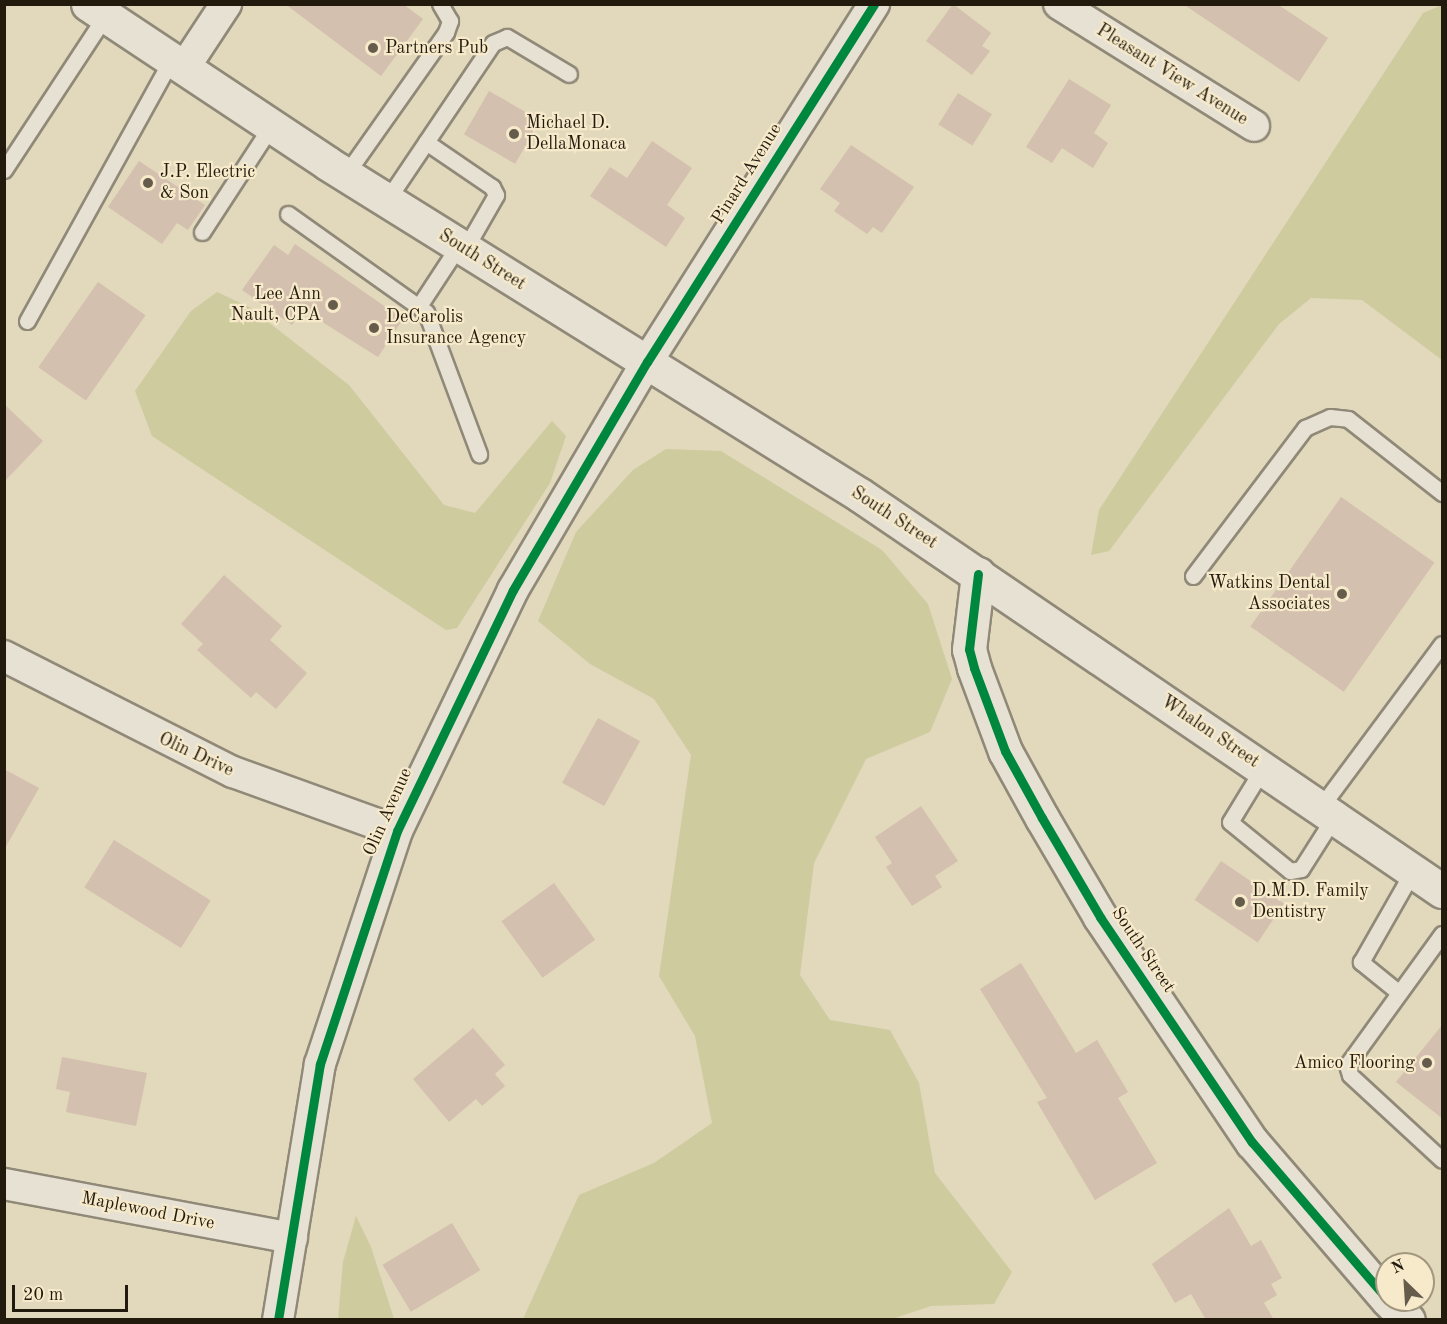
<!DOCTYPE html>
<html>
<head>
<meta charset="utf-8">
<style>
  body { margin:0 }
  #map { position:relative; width:1447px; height:1324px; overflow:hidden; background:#e2d8bc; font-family:"Old Standard TT",serif }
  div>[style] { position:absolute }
  .green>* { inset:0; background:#cecb9e }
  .building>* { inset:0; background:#d3c0ae; transform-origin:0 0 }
  .roads { filter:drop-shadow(2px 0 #908978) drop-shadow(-2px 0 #908978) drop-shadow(0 2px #908978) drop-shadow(0 -2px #908978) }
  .lane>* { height:15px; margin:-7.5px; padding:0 7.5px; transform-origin:7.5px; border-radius:7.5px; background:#e7e1d4 }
  .street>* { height:30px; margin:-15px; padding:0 15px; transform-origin:15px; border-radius:15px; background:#e7e1d4 }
  .secondary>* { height:33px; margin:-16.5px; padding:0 16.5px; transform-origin:16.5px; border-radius:16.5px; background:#e7e1d4 }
  .cycleway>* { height:9px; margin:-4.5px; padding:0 4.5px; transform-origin:4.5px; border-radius:4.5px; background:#00873e }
  .dots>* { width:16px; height:16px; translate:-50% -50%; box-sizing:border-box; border:3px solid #f6eaca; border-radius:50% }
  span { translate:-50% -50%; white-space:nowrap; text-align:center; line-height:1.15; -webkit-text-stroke:4.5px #f6eaca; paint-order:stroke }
  .poi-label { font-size:18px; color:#231a0e }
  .left { translate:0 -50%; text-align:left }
  .right { translate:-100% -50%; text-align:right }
  .street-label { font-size:18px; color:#231a0e }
  .frame { position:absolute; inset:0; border:6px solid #231a0e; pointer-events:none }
  .north { position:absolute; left:1375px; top:1252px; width:60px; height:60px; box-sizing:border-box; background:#f6eaca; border:2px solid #a2977f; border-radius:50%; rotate:335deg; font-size:16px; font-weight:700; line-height:24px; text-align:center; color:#231a0e }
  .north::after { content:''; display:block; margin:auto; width:21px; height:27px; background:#665c4b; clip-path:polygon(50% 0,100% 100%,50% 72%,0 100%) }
  .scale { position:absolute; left:12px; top:1285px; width:116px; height:27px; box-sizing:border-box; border:3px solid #231a0e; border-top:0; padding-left:8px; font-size:18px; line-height:21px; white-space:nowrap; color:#231a0e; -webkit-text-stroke:4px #f6eaca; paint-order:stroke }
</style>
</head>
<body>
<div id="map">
  <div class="green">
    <div style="clip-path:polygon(1442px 5px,1442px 360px,1362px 300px,1311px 298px,1279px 324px,1109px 551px,1091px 555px,1099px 510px,1423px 13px)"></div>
    <div style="clip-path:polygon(217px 292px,249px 307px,349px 385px,444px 505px,475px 513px,552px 421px,566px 436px,550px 483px,457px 628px,446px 630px,152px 436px,135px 391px,191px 311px)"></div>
    <div style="clip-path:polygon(666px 449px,721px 451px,882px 550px,928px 604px,952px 679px,930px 732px,866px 759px,814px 863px,800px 975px,830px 1020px,890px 1030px,919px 1083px,935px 1173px,1012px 1272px,994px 1304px,931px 1306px,889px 1320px,523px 1319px,579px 1195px,654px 1163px,712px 1123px,695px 1036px,659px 976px,691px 755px,654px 699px,590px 664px,538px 621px,576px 532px,633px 470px)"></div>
    <div style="clip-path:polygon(356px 1216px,371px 1247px,394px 1319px,338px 1319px,343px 1262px)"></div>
  </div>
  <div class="building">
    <div style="clip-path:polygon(285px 4px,403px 4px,423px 19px,381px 76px)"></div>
    <div style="clip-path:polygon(953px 4px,991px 33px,982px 46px,990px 51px,972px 75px,926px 41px)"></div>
    <div style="clip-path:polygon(1183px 4px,1277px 4px,1328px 38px,1299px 82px)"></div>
    <div style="clip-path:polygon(1069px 79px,1111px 105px,1094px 133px,1108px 143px,1093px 168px,1062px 148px,1052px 163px,1026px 147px)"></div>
    <div style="left:489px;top:91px;width:59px;height:50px;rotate:30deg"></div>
    <div style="left:958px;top:93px;width:40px;height:37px;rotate:32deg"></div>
    <div style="clip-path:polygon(652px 141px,692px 168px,667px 205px,685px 218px,666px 247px,590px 196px,610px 167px,627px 178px)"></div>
    <div style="clip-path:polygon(851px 145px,914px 187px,882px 233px,873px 227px,867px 234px,834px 211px,840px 203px,820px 189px)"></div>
    <div style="clip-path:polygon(139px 161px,205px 205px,188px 230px,177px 223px,162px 244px,108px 207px)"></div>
    <div style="clip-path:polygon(295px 244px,403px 319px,378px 357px,303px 310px,292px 325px,242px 290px,274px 245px,288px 255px)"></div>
    <div style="left:98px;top:282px;width:58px;height:104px;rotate:35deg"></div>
    <div style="clip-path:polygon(4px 404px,43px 441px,4px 482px)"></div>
    <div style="left:1341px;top:497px;width:114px;height:158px;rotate:35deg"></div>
    <div style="clip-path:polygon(224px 575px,282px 626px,270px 640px,307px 673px,276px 709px,256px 692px,251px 698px,197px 650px,203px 644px,181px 624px)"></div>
    <div style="left:598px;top:718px;width:48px;height:74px;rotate:29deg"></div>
    <div style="clip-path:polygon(4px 769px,39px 788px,4px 850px)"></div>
    <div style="clip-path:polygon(921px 806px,958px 861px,935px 876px,942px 887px,912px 906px,886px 867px,892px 863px,875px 837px)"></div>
    <div style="left:114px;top:840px;width:114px;height:56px;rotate:32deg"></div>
    <div style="left:1221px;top:861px;width:76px;height:47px;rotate:34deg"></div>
    <div style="left:554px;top:883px;width:70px;height:65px;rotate:54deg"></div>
    <div style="clip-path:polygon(1021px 963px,1076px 1053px,1097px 1040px,1128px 1092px,1118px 1098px,1157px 1163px,1095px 1200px,1037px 1102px,1047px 1098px,980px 989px)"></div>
    <div style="clip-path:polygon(1443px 1024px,1443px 1119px,1396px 1082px)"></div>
    <div style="clip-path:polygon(473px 1028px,505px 1065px,495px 1074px,505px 1086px,482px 1106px,476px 1099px,449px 1122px,413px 1079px)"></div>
    <div style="clip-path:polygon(62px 1057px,147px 1073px,136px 1126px,66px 1112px,70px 1092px,56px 1089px)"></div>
    <div style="clip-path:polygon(1229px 1208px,1251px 1246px,1261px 1240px,1282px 1278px,1271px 1284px,1277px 1295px,1264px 1303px,1274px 1320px,1206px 1320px,1191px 1294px,1175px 1303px,1152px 1264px)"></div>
    <div style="left:452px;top:1223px;width:55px;height:81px;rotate:59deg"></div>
  </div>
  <div class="roads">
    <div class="lane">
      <div style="left:426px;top:142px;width:80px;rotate:34.3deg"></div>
      <div style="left:492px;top:187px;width:9px;rotate:63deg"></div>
      <div style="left:496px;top:195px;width:62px;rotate:119.9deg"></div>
      <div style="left:4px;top:170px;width:184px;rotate:-56.7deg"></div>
      <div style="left:346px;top:174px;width:174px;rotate:-54.8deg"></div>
      <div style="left:446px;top:32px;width:12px;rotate:-70deg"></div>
      <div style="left:450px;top:21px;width:20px;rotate:-120deg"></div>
      <div style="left:387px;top:200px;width:189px;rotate:-56deg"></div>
      <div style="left:493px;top:43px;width:15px;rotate:-23deg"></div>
      <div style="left:507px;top:37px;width:72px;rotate:30.8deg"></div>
      <div style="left:288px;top:214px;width:169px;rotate:35.4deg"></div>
      <div style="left:426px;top:312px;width:152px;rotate:69.5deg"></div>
      <div style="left:202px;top:232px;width:126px;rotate:-56.9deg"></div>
      <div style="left:419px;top:306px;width:73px;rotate:-56.7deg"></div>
      <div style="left:27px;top:321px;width:298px;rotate:-61.1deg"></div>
      <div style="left:1193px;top:576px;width:186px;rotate:-52.9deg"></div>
      <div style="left:1305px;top:428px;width:27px;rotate:-24deg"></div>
      <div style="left:1330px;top:417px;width:18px;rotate:6deg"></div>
      <div style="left:1348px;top:419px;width:120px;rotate:38.2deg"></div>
      <div style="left:1263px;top:768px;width:63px;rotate:121.4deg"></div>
      <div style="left:1230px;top:822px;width:77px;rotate:39.2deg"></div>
      <div style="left:1290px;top:871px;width:11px;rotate:-10deg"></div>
      <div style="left:1301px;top:869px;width:62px;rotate:-57.6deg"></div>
      <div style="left:1320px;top:808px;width:204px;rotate:-53.4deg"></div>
      <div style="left:1442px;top:934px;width:162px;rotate:125.9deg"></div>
      <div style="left:1347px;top:1065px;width:10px;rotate:73deg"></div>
      <div style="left:1350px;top:1075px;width:125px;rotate:42.7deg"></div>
      <div style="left:1398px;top:992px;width:48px;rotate:-141deg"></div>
      <div style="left:1361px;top:962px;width:105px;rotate:-60.3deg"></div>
    </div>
    <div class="street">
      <div style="left:1059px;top:4px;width:230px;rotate:32deg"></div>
      <div style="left:184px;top:68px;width:77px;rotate:-56.7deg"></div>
      <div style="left:4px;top:656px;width:257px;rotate:26.9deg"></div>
      <div style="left:233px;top:772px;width:174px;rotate:19.8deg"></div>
      <div style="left:4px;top:1184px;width:293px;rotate:10.6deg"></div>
      <div style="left:278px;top:1320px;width:259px;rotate:-80.7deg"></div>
      <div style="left:320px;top:1064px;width:245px;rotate:-71.7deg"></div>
      <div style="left:397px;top:831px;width:267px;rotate:-64.3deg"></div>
      <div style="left:513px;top:590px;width:264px;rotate:-59.6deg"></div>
      <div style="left:647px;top:362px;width:424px;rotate:-57.6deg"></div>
    </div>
    <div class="secondary">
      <div style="left:88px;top:4px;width:287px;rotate:33.6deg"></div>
      <div style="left:327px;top:163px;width:628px;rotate:31.92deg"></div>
      <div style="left:860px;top:495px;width:704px;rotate:34.23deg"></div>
      <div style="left:978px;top:574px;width:76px;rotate:96.8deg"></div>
      <div style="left:969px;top:649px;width:20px;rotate:75deg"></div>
      <div style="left:974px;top:668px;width:89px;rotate:69.5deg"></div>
      <div style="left:1005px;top:751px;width:77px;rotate:61.1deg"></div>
      <div style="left:1042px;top:818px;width:115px;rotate:59.6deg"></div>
      <div style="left:1100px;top:917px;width:272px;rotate:56deg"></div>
      <div style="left:1252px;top:1142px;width:207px;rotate:49.3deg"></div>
      <div style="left:1388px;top:1300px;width:28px;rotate:45deg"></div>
    </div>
  </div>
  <div class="cycleway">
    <div style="left:978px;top:574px;width:76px;rotate:96.8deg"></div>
    <div style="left:969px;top:649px;width:20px;rotate:75deg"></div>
    <div style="left:974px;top:668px;width:89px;rotate:69.5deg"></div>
    <div style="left:1005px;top:751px;width:77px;rotate:61.1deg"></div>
    <div style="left:1042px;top:818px;width:115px;rotate:59.6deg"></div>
    <div style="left:1100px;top:917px;width:272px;rotate:56deg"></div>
    <div style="left:1252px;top:1142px;width:207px;rotate:49.3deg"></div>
    <div style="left:278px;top:1320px;width:259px;rotate:-80.7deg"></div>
    <div style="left:320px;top:1064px;width:245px;rotate:-71.7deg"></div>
    <div style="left:397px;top:831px;width:267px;rotate:-64.3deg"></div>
    <div style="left:513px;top:590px;width:264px;rotate:-59.6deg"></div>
    <div style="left:647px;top:362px;width:424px;rotate:-57.6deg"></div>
  </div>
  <div class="dots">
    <div style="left:373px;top:48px;background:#665c4b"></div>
    <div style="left:514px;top:134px;background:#665c4b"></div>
    <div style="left:148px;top:183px;background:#665c4b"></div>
    <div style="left:333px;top:305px;background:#665c4b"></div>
    <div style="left:374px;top:328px;background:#665c4b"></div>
    <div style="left:1342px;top:594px;background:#665c4b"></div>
    <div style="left:1240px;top:902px;background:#665c4b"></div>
    <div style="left:1427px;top:1063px;background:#665c4b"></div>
  </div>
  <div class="poi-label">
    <span class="left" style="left:385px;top:48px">Partners Pub</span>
    <span class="left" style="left:526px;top:134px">Michael D.<br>DellaMonaca</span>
    <span class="left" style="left:160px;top:183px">J.P. Electric<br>&amp; Son</span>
    <span class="right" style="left:321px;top:305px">Lee Ann<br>Nault, CPA</span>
    <span class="left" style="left:386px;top:328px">DeCarolis<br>Insurance Agency</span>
    <span class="right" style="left:1330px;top:594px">Watkins Dental<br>Associates</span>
    <span class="left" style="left:1252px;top:902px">D.M.D. Family<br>Dentistry</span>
    <span class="right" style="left:1415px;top:1063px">Amico Flooring</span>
  </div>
  <div class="street-label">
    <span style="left:1172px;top:75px;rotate:32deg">Pleasant View Avenue</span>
    <span style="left:747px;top:174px;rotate:-58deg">Pinard Avenue</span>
    <span style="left:482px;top:260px;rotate:32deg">South Street</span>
    <span style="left:894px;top:518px;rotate:33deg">South Street</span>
    <span style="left:1210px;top:732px;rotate:34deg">Whalon Street</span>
    <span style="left:196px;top:755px;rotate:25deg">Olin Drive</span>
    <span style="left:388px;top:812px;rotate:-66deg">Olin Avenue</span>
    <span style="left:1143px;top:950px;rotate:56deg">South Street</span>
    <span style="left:148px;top:1211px;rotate:11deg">Maplewood Drive</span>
  </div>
  <div class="frame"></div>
  <div class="north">N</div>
  <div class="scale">20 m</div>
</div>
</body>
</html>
